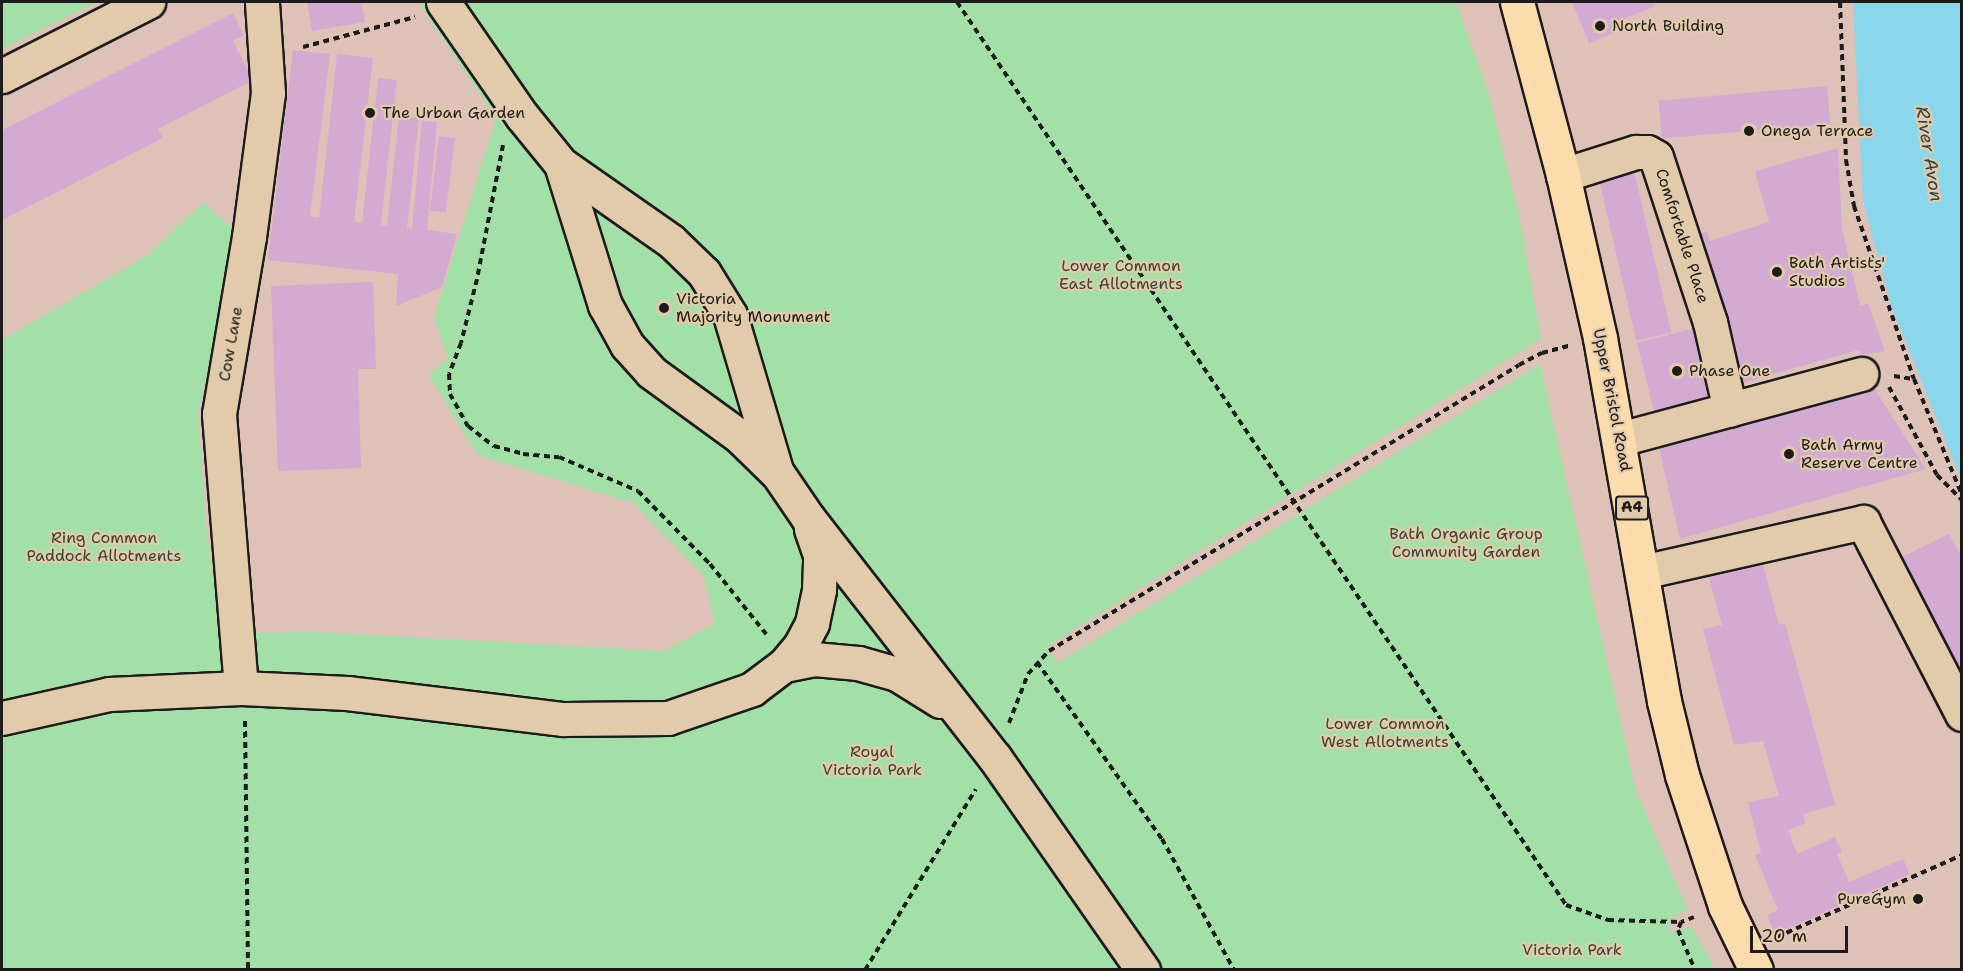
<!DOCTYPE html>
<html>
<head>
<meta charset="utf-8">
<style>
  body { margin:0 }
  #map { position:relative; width:1963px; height:971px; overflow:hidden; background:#dec1b7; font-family:"Shantell Sans",sans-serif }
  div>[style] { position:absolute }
  .green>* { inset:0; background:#a2e0a7 }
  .water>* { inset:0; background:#8ad6ea }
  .building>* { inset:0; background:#d3abd2; transform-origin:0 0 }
  .path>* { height:4px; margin-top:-2px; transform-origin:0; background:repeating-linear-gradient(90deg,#1c1c1c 0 6px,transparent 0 10.5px) }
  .roads { filter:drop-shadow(2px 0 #1c1c1c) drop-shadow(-2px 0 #1c1c1c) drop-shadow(0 2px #1c1c1c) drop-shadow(0 -2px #1c1c1c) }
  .minor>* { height:33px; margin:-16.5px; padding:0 16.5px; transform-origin:16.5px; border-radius:16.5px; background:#e2cbab }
  .major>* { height:33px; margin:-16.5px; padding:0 16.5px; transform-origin:16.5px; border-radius:16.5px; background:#fcdcac }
  .dots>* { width:16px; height:16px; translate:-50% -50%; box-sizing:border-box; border:3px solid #e2cbab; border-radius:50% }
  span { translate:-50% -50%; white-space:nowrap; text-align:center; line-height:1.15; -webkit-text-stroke:4.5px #e2cbab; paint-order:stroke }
  .shield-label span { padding:2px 4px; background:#e2cbab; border:2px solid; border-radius:4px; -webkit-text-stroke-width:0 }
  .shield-label { font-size:15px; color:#1c1c1c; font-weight:700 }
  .poi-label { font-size:16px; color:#1c1c1c }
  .left { translate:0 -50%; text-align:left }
  .right { translate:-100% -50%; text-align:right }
  .street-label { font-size:16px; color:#1c1c1c }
  .park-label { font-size:16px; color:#374338 }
  .water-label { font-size:18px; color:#324145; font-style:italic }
  .frame { position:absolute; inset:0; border:3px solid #1c1c1c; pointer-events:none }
  .scale { position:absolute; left:1750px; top:926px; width:98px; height:27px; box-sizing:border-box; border:3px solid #1c1c1c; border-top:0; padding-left:8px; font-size:18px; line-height:21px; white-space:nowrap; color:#1c1c1c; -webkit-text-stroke:4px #e2cbab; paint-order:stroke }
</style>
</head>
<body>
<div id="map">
  <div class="green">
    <div style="clip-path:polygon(2px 2px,98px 2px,2px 49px)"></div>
    <div style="clip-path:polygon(418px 2px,1456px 2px,1488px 92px,1520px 219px,1541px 339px,1046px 647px,1058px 663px,1540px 364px,1636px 791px,1688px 910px,1672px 917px,1668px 932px,1692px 927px,1715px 969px,2px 969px,2px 340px,148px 255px,203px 202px,237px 232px,198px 413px,206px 525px,221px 633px,316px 632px,665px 651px,715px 623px,703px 575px,633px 503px,477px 455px,429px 375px,448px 358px,434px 318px,496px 118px)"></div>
  </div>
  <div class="water">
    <div style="clip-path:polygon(1853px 2px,1961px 2px,1961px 480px,1891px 305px,1863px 201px)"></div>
  </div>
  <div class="building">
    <div style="clip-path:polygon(307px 2px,361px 2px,365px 22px,312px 31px)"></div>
    <div style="clip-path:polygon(1572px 2px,1654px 2px,1656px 6px,1616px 22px,1620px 30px,1589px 43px)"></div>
    <div style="clip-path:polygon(233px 13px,244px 35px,233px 41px,253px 80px,158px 129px,163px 138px,2px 220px,2px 130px)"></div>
    <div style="clip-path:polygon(293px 50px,330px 54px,310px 216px,319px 218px,337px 54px,373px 58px,354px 222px,362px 223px,378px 78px,397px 80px,381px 225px,387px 226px,399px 115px,419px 117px,407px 228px,412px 229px,422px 121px,437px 122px,427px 230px,457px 234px,442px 287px,396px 306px,398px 274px,268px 260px)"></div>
    <div style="left:1827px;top:86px;width:38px;height:169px;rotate:85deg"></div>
    <div style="left:439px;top:136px;width:16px;height:75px;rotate:7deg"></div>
    <div style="clip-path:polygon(1838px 148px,1842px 228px,1860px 306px,1868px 303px,1885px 351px,1861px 355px,1859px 350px,1735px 385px,1690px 236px,1707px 232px,1710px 241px,1769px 222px,1755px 171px)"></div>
    <div style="left:1634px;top:171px;width:166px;height:36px;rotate:77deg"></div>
    <div style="clip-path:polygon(373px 282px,376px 369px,358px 369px,361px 468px,278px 471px,271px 286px)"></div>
    <div style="left:1700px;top:327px;width:73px;height:65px;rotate:76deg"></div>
    <div style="clip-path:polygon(1870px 382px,1926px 469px,1680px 539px,1657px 439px)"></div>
    <div style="clip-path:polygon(1949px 534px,1962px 558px,1962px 673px,1900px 558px)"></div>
    <div style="clip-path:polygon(1763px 564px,1779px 625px,1785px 623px,1835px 805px,1803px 814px,1806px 823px,1788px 830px,1793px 844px,1798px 854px,1835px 837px,1842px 852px,1837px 854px,1849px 882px,1903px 859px,1910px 874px,1775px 934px,1767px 915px,1778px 910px,1755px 855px,1761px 853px,1748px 802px,1779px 796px,1763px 741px,1734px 745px,1703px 629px,1722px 625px,1709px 578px)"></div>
  </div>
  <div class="path">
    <div style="left:957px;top:2px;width:1089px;rotate:56deg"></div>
    <div style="left:1566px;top:905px;width:45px;rotate:19.7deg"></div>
    <div style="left:1608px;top:920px;width:73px;rotate:1.6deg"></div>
    <div style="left:1840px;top:2px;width:158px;rotate:87.8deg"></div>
    <div style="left:1846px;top:160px;width:47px;rotate:80.1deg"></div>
    <div style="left:1854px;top:206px;width:183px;rotate:70.9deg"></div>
    <div style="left:1914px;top:379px;width:126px;rotate:67.5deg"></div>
    <div style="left:303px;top:47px;width:116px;rotate:-15deg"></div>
    <div style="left:503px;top:145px;width:136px;rotate:101deg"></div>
    <div style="left:477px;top:279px;width:66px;rotate:104deg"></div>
    <div style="left:461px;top:343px;width:33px;rotate:111deg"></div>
    <div style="left:449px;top:374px;width:20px;rotate:87deg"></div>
    <div style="left:450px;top:394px;width:37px;rotate:61deg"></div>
    <div style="left:468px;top:426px;width:33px;rotate:38deg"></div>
    <div style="left:494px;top:446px;width:30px;rotate:15deg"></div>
    <div style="left:523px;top:454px;width:36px;rotate:5deg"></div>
    <div style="left:559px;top:457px;width:86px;rotate:23.3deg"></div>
    <div style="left:638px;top:491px;width:103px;rotate:45.4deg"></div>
    <div style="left:710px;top:564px;width:90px;rotate:51.3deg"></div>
    <div style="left:1894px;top:376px;width:19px;rotate:9deg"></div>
    <div style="left:1889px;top:387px;width:100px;rotate:61.4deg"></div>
    <div style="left:1937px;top:475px;width:35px;rotate:45deg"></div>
    <div style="left:1037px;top:662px;width:217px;rotate:54.8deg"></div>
    <div style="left:1162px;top:839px;width:149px;rotate:61.2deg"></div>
    <div style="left:245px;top:721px;width:249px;rotate:89.3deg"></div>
    <div style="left:1009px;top:723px;width:53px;rotate:-68.8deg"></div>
    <div style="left:1028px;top:674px;width:31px;rotate:-48deg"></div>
    <div style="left:1049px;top:651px;width:550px;rotate:-31.32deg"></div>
    <div style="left:1519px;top:365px;width:26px;rotate:-28deg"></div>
    <div style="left:1542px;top:353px;width:28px;rotate:-15deg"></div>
    <div style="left:1694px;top:917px;width:14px;rotate:159deg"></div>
    <div style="left:1681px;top:922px;width:9px;rotate:111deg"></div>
    <div style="left:1678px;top:930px;width:43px;rotate:67deg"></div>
    <div style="left:1777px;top:937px;width:202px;rotate:-23.9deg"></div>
    <div style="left:865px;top:970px;width:212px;rotate:-58.5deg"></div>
  </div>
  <div class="roads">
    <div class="minor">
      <div style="left:443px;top:2px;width:139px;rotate:55.3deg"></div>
      <div style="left:522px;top:116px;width:62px;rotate:50.9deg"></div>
      <div style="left:561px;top:164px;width:134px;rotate:35deg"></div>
      <div style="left:671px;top:241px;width:46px;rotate:44.1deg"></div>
      <div style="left:704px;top:273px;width:49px;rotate:58.2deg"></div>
      <div style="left:730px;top:315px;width:159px;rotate:73.5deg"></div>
      <div style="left:2px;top:76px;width:164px;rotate:-26.9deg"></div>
      <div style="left:561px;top:164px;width:148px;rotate:72.7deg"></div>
      <div style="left:605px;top:305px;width:46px;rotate:61.2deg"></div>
      <div style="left:627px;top:345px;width:36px;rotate:48deg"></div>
      <div style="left:651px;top:372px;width:109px;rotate:36deg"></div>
      <div style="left:739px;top:436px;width:54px;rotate:44.3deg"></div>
      <div style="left:778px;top:474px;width:53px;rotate:55.7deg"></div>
      <div style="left:808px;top:518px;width:304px;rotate:52.1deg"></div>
      <div style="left:995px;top:758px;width:259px;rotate:55.1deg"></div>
      <div style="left:1563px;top:175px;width:77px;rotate:-17.5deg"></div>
      <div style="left:1636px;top:152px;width:11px"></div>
      <div style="left:1647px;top:152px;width:10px;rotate:29deg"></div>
      <div style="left:1656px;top:157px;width:174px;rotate:71.9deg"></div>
      <div style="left:1710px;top:322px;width:90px;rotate:77.2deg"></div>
      <div style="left:1620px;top:439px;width:250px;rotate:-15.1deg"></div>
      <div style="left:1642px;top:572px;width:227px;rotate:-12.7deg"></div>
      <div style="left:1863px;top:522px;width:216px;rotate:62.7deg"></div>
      <div style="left:784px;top:665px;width:31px;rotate:-11deg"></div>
      <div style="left:814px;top:659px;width:44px;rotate:5.2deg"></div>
      <div style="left:858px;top:663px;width:41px;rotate:15.8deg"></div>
      <div style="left:897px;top:674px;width:51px;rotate:32.1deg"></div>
      <div style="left:241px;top:688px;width:275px;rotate:-94.6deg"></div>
      <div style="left:219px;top:414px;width:180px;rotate:-80.4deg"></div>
      <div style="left:249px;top:237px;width:145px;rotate:-82.5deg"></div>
      <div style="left:268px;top:93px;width:91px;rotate:-93.8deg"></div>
      <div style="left:2px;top:718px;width:110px;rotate:-12.6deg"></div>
      <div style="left:109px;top:694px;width:132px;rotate:-2.6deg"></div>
      <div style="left:241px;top:688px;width:106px;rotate:2.7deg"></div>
      <div style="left:347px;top:693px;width:218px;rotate:6.9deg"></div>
      <div style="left:563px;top:719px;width:105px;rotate:-0.5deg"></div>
      <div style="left:668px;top:718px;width:89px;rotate:-19deg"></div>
      <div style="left:752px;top:689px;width:40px;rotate:-37deg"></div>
      <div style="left:784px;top:665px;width:25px;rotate:-50deg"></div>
      <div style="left:800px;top:646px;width:26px;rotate:-62deg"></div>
      <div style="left:812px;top:623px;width:34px;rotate:-78deg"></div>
      <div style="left:819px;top:590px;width:35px;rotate:-88deg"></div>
      <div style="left:820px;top:555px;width:28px;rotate:-109deg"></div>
    </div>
    <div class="major">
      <div style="left:1517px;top:2px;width:179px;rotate:75.1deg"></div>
      <div style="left:1563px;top:175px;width:167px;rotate:77.2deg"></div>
      <div style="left:1600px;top:338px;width:369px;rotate:80deg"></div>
      <div style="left:1664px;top:701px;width:76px;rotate:76.3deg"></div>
      <div style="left:1682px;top:775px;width:138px;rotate:71.8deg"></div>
      <div style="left:1725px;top:906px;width:71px;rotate:64.2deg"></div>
    </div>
  </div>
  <div class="dots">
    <div style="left:1600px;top:26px;background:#1c1c1c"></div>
    <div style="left:370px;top:113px;background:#1c1c1c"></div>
    <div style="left:1749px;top:131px;background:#1c1c1c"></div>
    <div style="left:1777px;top:272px;background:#1c1c1c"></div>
    <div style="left:664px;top:308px;background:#1c1c1c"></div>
    <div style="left:1677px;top:371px;background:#1c1c1c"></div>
    <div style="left:1789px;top:454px;background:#1c1c1c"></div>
    <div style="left:1918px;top:899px;background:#1c1c1c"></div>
  </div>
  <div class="shield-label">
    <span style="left:1632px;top:508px">A4</span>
  </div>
  <div class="poi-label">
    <span class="left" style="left:1612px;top:26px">North Building</span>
    <span class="left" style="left:382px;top:113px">The Urban Garden</span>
    <span class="left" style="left:1761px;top:131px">Onega Terrace</span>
    <span class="left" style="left:1789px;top:272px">Bath Artists'<br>Studios</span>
    <span class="left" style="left:676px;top:308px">Victoria<br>Majority Monument</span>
    <span class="left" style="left:1689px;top:371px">Phase One</span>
    <span class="left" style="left:1801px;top:454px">Bath Army<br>Reserve Centre</span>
    <span class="right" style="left:1906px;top:899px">PureGym</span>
  </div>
  <div class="street-label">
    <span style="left:1682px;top:236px;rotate:72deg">Comfortable Place</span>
    <span style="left:231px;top:344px;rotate:-80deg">Cow Lane</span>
    <span style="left:1612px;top:400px;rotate:79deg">Upper Bristol Road</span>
  </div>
  <div class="park-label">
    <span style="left:1121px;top:275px">Lower Common<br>East Allotments</span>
    <span style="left:1466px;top:543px">Bath Organic Group<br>Community Garden</span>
    <span style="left:104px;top:547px">Ring Common<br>Paddock Allotments</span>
    <span style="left:1385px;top:733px">Lower Common<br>West Allotments</span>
    <span style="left:872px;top:761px">Royal<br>Victoria Park</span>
    <span style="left:1572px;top:950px">Victoria Park</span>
  </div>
  <div class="water-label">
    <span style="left:1929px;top:154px;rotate:81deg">River Avon</span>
  </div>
  <div class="frame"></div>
  <div class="scale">20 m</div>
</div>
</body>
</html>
